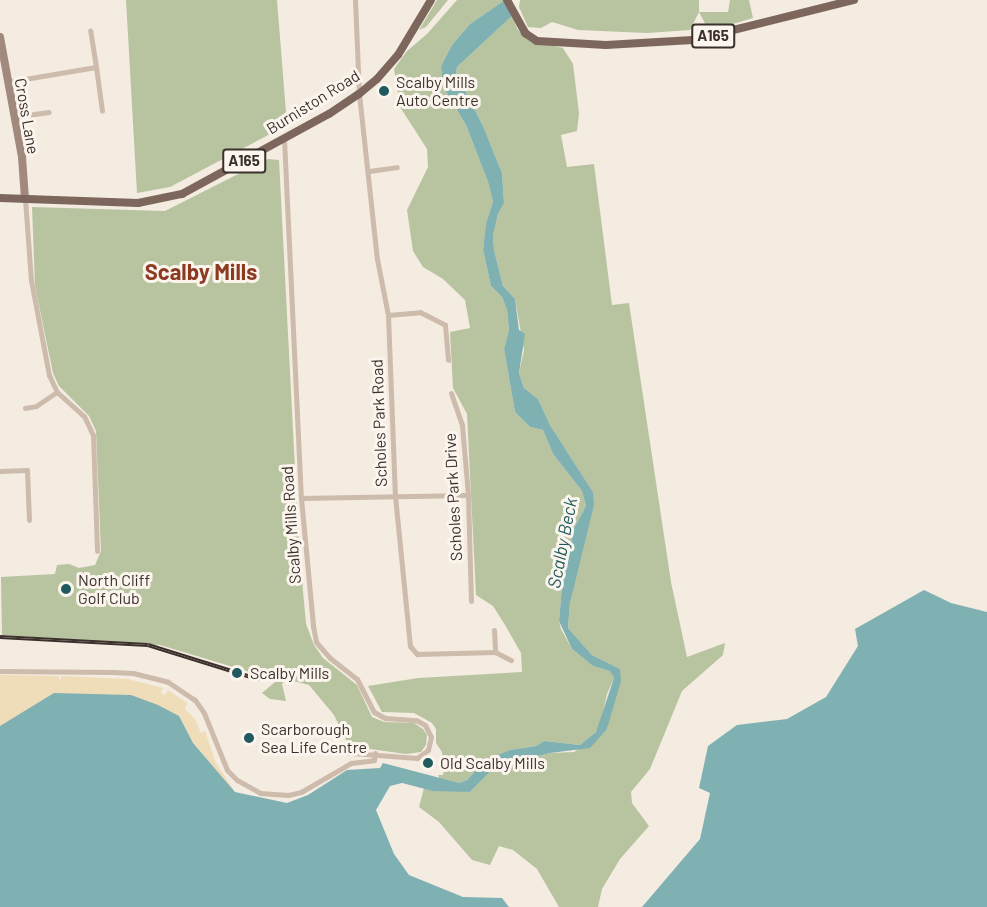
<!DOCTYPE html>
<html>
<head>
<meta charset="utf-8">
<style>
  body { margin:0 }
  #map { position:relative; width:987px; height:907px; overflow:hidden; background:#f4ebe1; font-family:Barlow,sans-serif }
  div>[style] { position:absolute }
  .green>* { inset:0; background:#b8c4a0 }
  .sand>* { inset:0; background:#efdcb8 }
  .water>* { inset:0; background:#7fb0b2 }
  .street>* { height:5px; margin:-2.5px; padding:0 2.5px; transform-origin:2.5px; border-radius:2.5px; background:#cdbbac }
  .secondary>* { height:8px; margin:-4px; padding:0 4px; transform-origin:4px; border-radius:4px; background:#a18a7d }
  .primary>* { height:8px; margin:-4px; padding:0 4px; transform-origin:4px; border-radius:4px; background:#7d675c }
  .rail>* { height:4px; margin-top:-2px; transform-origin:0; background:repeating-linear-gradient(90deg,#fbf5ee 0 4.5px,#3b302b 0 9px); box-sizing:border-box; border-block:2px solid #3b302b }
  .dots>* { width:16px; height:16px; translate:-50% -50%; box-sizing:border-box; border:3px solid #fbf5ee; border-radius:50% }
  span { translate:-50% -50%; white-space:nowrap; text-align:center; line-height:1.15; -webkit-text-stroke:6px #fbf5ee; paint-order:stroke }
  .shield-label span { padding:2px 4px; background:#fbf5ee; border:2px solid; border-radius:4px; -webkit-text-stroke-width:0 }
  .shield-label { font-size:15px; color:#3b302b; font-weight:700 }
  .poi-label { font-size:16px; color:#3b302b }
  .left { translate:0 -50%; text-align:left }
  .street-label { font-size:16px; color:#3b302b }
  .water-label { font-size:18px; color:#1f5a5e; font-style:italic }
  .district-label { font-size:22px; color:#8c3b22; font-weight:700 }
</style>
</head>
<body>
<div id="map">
  <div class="green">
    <div style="clip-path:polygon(126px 0,277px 0,287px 125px,170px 187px,137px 193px)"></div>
    <div style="clip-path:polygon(437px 0,448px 0,426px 27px,419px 30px)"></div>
    <div style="clip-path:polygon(457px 0,505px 0,470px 24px,452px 45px,441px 66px,442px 79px,445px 90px,466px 125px,488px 182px,493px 202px,486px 223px,483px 250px,491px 286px,502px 297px,507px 310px,509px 330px,504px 349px,515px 412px,530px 427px,543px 430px,553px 454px,582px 491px,586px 506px,574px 528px,562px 587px,559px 621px,561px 629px,572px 649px,593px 666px,611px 671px,614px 678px,607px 694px,600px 725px,596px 732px,580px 745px,544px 741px,536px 746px,510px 750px,487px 759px,467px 780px,459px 783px,440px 780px,438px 775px,443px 775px,444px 769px,440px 764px,443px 764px,442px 752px,436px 743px,436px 729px,432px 723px,414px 713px,382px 712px,368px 686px,418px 678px,522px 672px,521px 653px,505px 625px,493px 606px,476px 595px,467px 414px,453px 388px,450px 332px,470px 328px,465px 300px,443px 279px,423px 267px,413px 251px,407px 210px,428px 167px,427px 149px,400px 107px,394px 69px,407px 51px,427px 34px)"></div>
    <div style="clip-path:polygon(520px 0,699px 0,699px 12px,728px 12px,730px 0,749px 0,753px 18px,709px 31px,699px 12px,690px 30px,647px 33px,578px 30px,552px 22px,541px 28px,528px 27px,519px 7px)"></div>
    <div style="clip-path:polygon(512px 16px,518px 30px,529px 40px,563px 48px,573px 64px,579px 113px,577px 131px,561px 135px,567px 167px,594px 164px,612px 305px,629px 303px,671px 582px,687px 657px,725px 643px,723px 655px,682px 691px,650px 769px,631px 792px,632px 803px,649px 826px,620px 859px,602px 889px,598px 907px,559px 907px,537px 869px,513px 850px,499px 846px,490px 865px,472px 860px,439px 822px,419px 807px,424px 788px,470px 792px,492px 770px,508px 764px,550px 753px,574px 752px,607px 729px,620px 669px,592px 655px,568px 628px,570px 603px,593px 492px,550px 425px,538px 399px,524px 388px,519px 373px,524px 350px,515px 299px,503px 286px,494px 250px,493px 236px,498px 214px,504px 203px,502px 173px,483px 126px,456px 73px,457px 67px)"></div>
    <div style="clip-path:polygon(268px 159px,279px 160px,299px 546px,306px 624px,314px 645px,323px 658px,357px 685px,372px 717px,384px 722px,414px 723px,423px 729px,427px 735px,426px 745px,421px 752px,406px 754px,349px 746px,334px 715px,309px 685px,286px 679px,282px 684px,286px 701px,270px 699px,262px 693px,275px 682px,275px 675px,268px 672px,253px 673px,160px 645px,2px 635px,1px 577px,55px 574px,57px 565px,69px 564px,79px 568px,95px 565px,101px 551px,96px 431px,89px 416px,59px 386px,53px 373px,35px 286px,32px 207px,165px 211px)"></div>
  </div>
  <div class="sand">
    <div style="clip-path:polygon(0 675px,58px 676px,61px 681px,61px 676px,128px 679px,163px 688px,161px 693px,165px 695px,168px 690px,187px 703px,185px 709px,195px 719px,201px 733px,205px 731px,216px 763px,235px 792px,193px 743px,179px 716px,0 726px)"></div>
  </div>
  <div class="water">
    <div style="clip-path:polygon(505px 0,512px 16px,457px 67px,456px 73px,483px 126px,502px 173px,504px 203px,498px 214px,493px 236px,494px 250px,503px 286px,515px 299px,519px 330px,525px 334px,519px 373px,524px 388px,538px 399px,550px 425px,593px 492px,594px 505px,570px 603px,568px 628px,592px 655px,620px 669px,621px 681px,607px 729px,590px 748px,550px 753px,508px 764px,492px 770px,470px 792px,433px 791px,402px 783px,390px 786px,376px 810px,394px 854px,409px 875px,463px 897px,502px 898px,509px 907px,0 907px,0 726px,54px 693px,131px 695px,158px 705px,179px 716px,193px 743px,235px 792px,287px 803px,308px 795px,347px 770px,380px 768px,383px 763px,459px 783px,467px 780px,487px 759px,510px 750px,536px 746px,544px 741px,580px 745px,596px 732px,614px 678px,610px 671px,593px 666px,572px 649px,559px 621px,562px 587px,574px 528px,586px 506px,582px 491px,553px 454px,543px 430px,530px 427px,515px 412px,504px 349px,509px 330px,507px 310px,502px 297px,491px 286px,483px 250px,486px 223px,493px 202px,488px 182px,466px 125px,445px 90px,442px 79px,441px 66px,452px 45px,470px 24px)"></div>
    <div style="clip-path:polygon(924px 590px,951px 603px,987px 612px,987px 907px,642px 907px,700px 839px,710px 793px,699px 788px,708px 746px,737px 725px,787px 719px,826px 697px,858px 646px,855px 629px)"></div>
  </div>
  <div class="street">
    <div style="left:355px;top:0;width:94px;rotate:87.6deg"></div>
    <div style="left:359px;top:94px;width:166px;rotate:83.8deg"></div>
    <div style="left:377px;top:259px;width:57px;rotate:78.9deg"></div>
    <div style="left:388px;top:315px;width:181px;rotate:87.8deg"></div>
    <div style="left:395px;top:496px;width:151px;rotate:84.3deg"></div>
    <div style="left:410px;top:646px;width:11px;rotate:49deg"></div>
    <div style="left:417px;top:654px;width:78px;rotate:-1.5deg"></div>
    <div style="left:495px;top:652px;width:18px;rotate:27deg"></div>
    <div style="left:96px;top:67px;width:44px;rotate:82.2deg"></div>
    <div style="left:7px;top:82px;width:90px;rotate:-9.6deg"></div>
    <div style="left:96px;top:67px;width:37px;rotate:-99deg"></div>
    <div style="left:13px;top:117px;width:36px;rotate:-8deg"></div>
    <div style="left:284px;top:139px;width:359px;rotate:87.3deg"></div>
    <div style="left:301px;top:498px;width:129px;rotate:84.6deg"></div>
    <div style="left:313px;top:626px;width:16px;rotate:79deg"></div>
    <div style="left:316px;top:642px;width:21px;rotate:49deg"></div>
    <div style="left:330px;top:658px;width:34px;rotate:38deg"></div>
    <div style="left:357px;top:679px;width:37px;rotate:63deg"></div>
    <div style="left:374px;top:712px;width:13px;rotate:29deg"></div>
    <div style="left:385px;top:718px;width:31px;rotate:4deg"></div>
    <div style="left:416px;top:720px;width:10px;rotate:29deg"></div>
    <div style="left:425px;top:725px;width:13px;rotate:63deg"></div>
    <div style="left:431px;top:737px;width:13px;rotate:103deg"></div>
    <div style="left:428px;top:750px;width:14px;rotate:144deg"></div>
    <div style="left:417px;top:758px;width:79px;rotate:-175.7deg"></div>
    <div style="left:369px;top:171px;width:28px;rotate:-8deg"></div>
    <div style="left:25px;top:199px;width:81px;rotate:85.8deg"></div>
    <div style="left:31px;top:280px;width:97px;rotate:79.3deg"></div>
    <div style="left:49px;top:375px;width:19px;rotate:65deg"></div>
    <div style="left:57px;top:392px;width:36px;rotate:42deg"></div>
    <div style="left:84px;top:416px;width:21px;rotate:65deg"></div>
    <div style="left:93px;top:435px;width:116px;rotate:88deg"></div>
    <div style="left:388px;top:315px;width:32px;rotate:-5deg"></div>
    <div style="left:420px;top:312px;width:28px;rotate:27deg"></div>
    <div style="left:445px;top:325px;width:35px;rotate:85deg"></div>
    <div style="left:451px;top:393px;width:34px;rotate:71deg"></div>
    <div style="left:462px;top:425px;width:70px;rotate:85.1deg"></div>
    <div style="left:468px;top:495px;width:106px;rotate:88.4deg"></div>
    <div style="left:25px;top:408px;width:11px;rotate:-10deg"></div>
    <div style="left:36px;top:406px;width:25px;rotate:-34deg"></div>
    <div style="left:0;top:471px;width:27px;rotate:-2deg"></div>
    <div style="left:27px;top:470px;width:50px;rotate:87.7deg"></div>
    <div style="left:301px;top:498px;width:167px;rotate:-1deg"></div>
    <div style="left:494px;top:630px;width:22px;rotate:87deg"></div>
    <div style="left:0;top:671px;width:113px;rotate:0.5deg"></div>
    <div style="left:113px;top:672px;width:20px;rotate:3deg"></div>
    <div style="left:133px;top:673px;width:36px;rotate:14deg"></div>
    <div style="left:168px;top:682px;width:32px;rotate:34deg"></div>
    <div style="left:195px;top:700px;width:16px;rotate:55deg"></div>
    <div style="left:204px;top:713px;width:61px;rotate:68deg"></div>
    <div style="left:227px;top:770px;width:14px;rotate:45deg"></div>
    <div style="left:237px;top:780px;width:26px;rotate:29deg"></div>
    <div style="left:260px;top:793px;width:28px;rotate:4deg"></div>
    <div style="left:288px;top:795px;width:13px;rotate:-13deg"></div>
    <div style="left:301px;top:792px;width:58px;rotate:-30.1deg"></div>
    <div style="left:351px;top:763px;width:23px;rotate:-7deg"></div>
    <div style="left:374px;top:760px;width:7px;rotate:-82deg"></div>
  </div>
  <div class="secondary">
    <div style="left:0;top:37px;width:122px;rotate:79.6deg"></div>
    <div style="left:22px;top:157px;width:42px;rotate:85.9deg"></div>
  </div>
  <div class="primary">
    <div style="left:507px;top:0;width:38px;rotate:61deg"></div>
    <div style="left:525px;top:33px;width:14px;rotate:34deg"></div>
    <div style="left:537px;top:41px;width:69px;rotate:3.3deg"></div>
    <div style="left:606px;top:45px;width:87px;rotate:-3.3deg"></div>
    <div style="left:693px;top:40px;width:166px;rotate:-14deg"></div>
    <div style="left:0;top:198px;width:138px;rotate:2.1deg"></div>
    <div style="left:138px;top:203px;width:45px;rotate:-11.6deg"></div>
    <div style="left:182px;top:194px;width:167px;rotate:-28.6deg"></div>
    <div style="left:329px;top:114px;width:36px;rotate:-34deg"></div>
    <div style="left:359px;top:94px;width:23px;rotate:-40deg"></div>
    <div style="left:377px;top:79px;width:32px;rotate:-49deg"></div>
    <div style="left:398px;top:55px;width:64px;rotate:-59deg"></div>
  </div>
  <div class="rail">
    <div style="left:0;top:637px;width:148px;rotate:3.1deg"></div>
    <div style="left:148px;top:645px;width:114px;rotate:17.3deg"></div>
    <div style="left:257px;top:679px;width:16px;rotate:-7deg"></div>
  </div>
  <div class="dots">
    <div style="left:384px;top:91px;background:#1f5a5e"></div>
    <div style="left:66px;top:589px;background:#1f5a5e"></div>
    <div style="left:237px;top:673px;background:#1f5a5e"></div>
    <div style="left:249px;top:738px;background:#1f5a5e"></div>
    <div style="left:428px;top:763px;background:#1f5a5e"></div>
  </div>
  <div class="shield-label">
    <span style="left:713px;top:36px">A165</span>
    <span style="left:244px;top:161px">A165</span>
  </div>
  <div class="poi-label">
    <span class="left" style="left:396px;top:91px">Scalby Mills<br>Auto Centre</span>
    <span class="left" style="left:78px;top:589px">North Cliff<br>Golf Club</span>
    <span class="left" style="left:250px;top:673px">Scalby Mills</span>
    <span class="left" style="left:261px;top:738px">Scarborough<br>Sea Life Centre</span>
    <span class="left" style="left:440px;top:763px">Old Scalby Mills</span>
  </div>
  <div class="street-label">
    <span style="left:313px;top:102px;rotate:-32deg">Burniston Road</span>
    <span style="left:27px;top:116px;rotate:80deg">Cross Lane</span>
    <span style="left:379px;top:423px;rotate:-92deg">Scholes Park Road</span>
    <span style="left:453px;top:497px;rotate:-93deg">Scholes Park Drive</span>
    <span style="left:291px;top:525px;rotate:-94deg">Scalby Mills Road</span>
  </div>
  <div class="water-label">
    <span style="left:562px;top:543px;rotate:-79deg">Scalby Beck</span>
  </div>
  <div class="district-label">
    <span style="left:201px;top:272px">Scalby Mills</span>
  </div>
</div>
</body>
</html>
